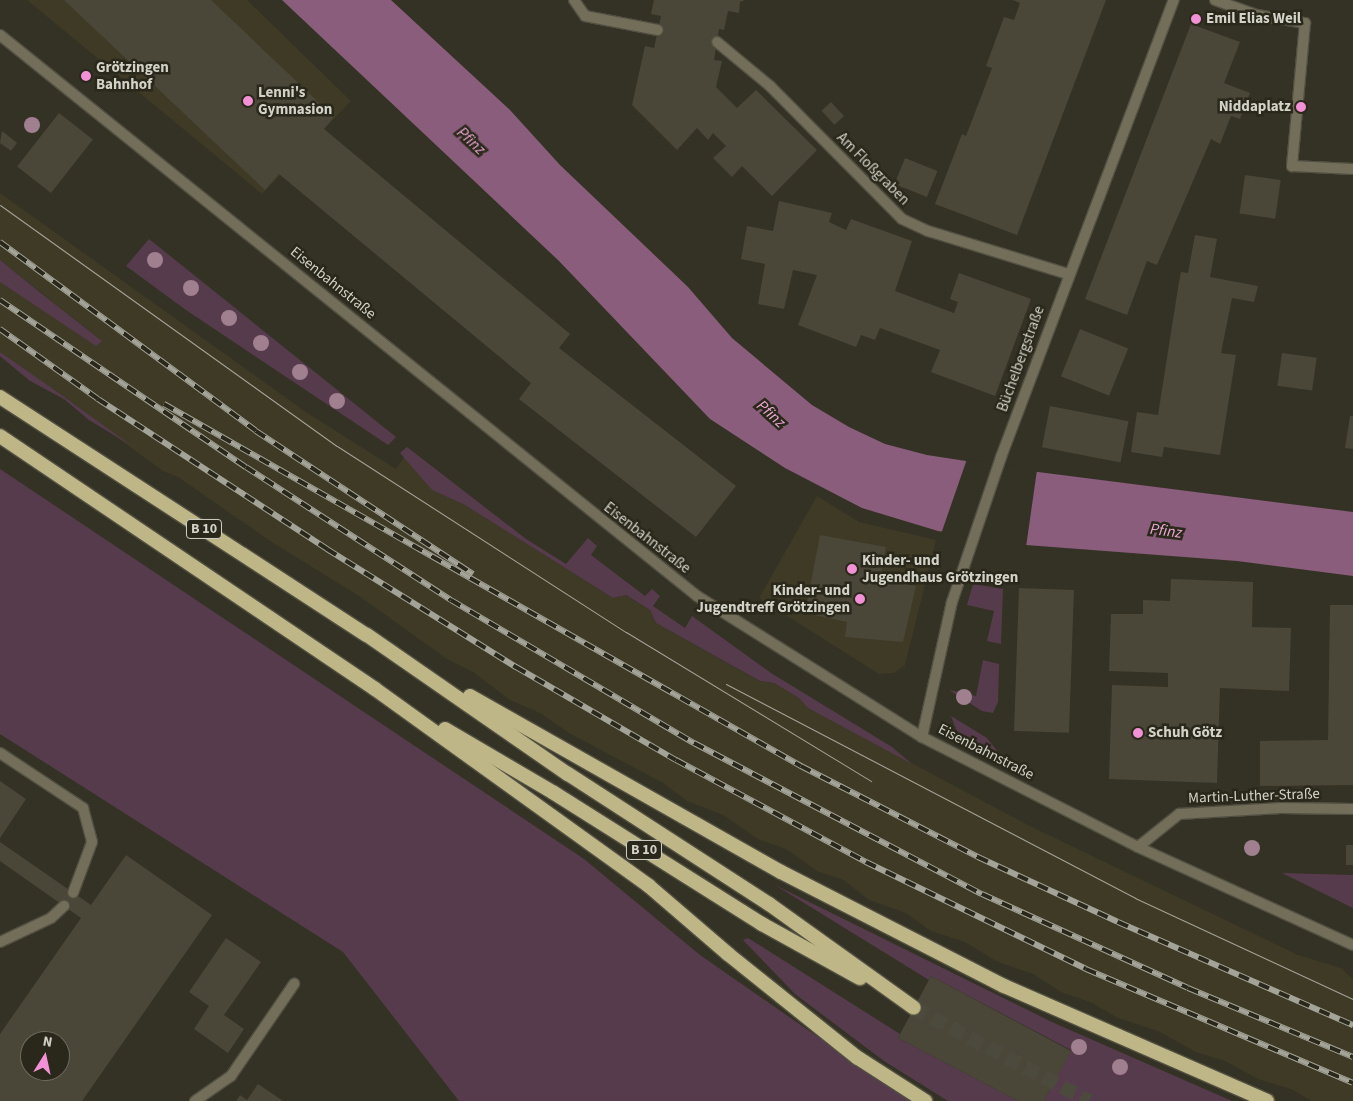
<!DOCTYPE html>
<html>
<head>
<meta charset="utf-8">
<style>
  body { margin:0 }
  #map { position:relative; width:1353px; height:1101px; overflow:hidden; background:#343224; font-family:"Source Sans 3",sans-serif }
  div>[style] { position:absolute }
  .built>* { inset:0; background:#3e3a26 }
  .green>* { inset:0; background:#563b4d }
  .water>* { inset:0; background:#895d7b }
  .pier>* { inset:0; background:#343224 }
  .building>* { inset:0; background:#4a4739; transform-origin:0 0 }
  .trunk-tunnel>* { height:14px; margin-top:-7px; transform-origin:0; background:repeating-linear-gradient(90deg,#4c4a3d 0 14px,transparent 0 21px) }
  .roads { filter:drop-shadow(1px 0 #514f42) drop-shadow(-1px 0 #514f42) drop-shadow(0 1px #514f42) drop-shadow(0 -1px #514f42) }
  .service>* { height:10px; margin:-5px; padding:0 5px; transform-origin:5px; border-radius:5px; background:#726e59 }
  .minor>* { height:10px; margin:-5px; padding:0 5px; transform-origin:5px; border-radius:5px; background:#726e59 }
  .tertiary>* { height:10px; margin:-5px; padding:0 5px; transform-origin:5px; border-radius:5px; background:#726e59 }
  .trunk>* { height:14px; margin:-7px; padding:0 7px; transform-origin:7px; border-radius:7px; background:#beb686 }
  .tram>* { height:1px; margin:-0.5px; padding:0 0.5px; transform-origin:0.5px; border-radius:0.5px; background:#a4a398 }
  .rail>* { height:5.5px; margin-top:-2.75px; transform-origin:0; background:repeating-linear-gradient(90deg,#2a281a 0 11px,#a4a398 0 22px); box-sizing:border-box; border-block:1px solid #a4a398 }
  .trees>* { width:16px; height:16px; margin:-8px; border-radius:50%; background:#a0808f }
  .dots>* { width:14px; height:14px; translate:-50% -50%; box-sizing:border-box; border:2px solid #2a281a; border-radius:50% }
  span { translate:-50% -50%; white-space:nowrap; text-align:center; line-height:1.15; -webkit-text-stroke:5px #2a281a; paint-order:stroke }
  .shield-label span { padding:1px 4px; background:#2a281a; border:1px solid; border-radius:4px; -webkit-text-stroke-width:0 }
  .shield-label { font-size:14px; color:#d3d2c9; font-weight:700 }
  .poi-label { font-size:15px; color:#d3d2c9; font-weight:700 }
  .left { translate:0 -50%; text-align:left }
  .right { translate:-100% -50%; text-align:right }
  .street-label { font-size:15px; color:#d3d2c9 }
  .water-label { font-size:16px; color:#eaa6d4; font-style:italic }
  .north { position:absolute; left:20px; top:1031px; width:50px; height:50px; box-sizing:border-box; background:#2a281a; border:1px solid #6e6c60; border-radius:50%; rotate:10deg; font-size:14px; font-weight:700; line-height:20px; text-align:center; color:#d3d2c9 }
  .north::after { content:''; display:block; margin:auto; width:18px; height:22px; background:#f391d6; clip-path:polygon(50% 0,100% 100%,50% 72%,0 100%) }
</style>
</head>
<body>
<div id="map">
  <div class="built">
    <div style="clip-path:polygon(27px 0,247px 0,351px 101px,262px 194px)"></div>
    <div style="clip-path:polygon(0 193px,306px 412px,396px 469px,405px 456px,432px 490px,465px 505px,613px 598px,625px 595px,650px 610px,656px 623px,759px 681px,774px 683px,799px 698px,808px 708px,1028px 825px,1298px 955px,1341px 968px,1353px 979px,1353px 1101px,1312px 1101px,1291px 1089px,1258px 1079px,1225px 1061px,1196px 1052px,1158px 1031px,1118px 1018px,1090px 1002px,1061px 992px,1033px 974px,998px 962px,965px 942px,931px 931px,906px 913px,869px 900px,844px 880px,817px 871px,786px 849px,758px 839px,723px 815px,687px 801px,663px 783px,569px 733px,540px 713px,510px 700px,473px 672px,447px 659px,359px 596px,270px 541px,178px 477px,163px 471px,0 352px,0 282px,96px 345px,102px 341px,0 260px)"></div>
    <div style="clip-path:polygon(817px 496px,859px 522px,936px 540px,905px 665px,894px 673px,879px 674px,759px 598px)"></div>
  </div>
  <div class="green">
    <div style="clip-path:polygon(149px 239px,396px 437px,388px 445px,186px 310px,126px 266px)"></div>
    <div style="clip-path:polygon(0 260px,42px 294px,102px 341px,96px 346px,0 282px)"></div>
    <div style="clip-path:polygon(0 352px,53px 389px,132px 446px,89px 420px,64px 399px,30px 381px,0 356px)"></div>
    <div style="clip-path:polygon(407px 447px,526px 539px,566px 564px,588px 538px,597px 546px,591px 555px,645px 596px,652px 589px,660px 596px,653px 606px,685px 628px,692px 616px,771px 673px,892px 747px,912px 764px,808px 708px,799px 698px,774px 683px,760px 681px,656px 623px,650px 610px,626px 595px,613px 598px,465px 505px,432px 490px,400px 453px)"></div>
    <div style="clip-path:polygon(0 469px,584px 859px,700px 955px,910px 1101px,459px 1101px,343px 952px,0 734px)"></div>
    <div style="clip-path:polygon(973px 584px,1003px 589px,1001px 644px,987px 641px,994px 611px,967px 605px)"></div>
    <div style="clip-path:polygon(983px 660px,999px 664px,998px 702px,993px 713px,982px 711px,949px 690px,976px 696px)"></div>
    <div style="clip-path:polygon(951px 716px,987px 738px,1008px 765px,966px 742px,956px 729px)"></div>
    <div style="clip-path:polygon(1282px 873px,1353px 875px,1353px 908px)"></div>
    <div style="clip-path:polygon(775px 885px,1054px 1023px,1232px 1101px,1044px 1101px,1071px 1050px,931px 976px,929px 980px)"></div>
    <div style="clip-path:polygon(748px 938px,900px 1034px,898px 1038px,1018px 1101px,948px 1101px,884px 1061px,795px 994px,743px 940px)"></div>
  </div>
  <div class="water">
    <div style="clip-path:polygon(282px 0,391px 0,510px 110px,560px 165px,688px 287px,732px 338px,812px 405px,849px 427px,885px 444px,927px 455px,1038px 472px,1353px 512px,1353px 576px,1237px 561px,1026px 545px,938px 531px,862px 508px,785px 468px,710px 419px,559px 261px)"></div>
  </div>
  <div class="pier">
    <div style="clip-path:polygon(967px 459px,1037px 470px,1026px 547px,941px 534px)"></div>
  </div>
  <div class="building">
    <div style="clip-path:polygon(64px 0,211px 0,334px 117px,324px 129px,570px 334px,559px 348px,736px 486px,696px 537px,519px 399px,531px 383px,279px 174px,265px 190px)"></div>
    <div style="clip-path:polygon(654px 0,745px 0,740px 2px,739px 13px,728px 11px,724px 30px,719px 29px,714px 60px,722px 61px,716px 87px,737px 108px,756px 90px,817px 150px,772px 196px,742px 166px,732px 177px,713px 158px,726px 146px,713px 133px,708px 140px,697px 128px,677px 150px,632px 105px,645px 46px,654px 48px,661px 16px,651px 14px)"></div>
    <div style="clip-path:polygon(1013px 0,1106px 0,1017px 235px,935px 204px,962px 134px,966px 136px,992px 68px,986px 66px,1004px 17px,1014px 20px,1020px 3px)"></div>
    <div style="clip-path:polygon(1191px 24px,1240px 42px,1224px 83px,1250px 93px,1240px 119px,1231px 116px,1220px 144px,1211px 139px,1157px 265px,1147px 261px,1127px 315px,1085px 299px)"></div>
    <div style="left:831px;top:102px;width:19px;height:13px;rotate:47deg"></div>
    <div style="left:59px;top:113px;width:43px;height:68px;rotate:38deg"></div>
    <div style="clip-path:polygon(2px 131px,17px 143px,11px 151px,0 143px)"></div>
    <div style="left:905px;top:158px;width:35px;height:28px;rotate:22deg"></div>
    <div style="left:1245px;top:175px;width:36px;height:39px;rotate:8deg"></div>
    <div style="clip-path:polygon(779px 201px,832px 213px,829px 222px,846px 230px,851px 219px,912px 241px,895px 291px,954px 313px,958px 302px,950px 299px,959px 273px,1031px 299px,995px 396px,931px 372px,940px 350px,880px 328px,875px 340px,861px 335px,856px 347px,798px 325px,817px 275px,793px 270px,784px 309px,758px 304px,765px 264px,741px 259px,747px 226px,773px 231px)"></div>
    <div style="clip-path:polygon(1195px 235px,1217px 239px,1210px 277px,1258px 286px,1254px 302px,1232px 298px,1221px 353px,1236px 355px,1220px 455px,1164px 447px,1162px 457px,1131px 452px,1137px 412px,1158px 415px,1178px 288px,1181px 272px,1188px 273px)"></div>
    <div style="left:1080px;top:329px;width:52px;height:51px;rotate:22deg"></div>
    <div style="left:1282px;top:353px;width:35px;height:33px;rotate:8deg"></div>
    <div style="left:1050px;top:406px;width:80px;height:42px;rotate:11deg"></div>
    <div style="clip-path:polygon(1350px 416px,1353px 416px,1353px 449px,1345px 448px)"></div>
    <div style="clip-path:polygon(820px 535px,886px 547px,880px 578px,916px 586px,903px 642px,845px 637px,847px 622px,805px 613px)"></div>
    <div style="clip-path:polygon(1171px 579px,1253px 582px,1252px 627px,1291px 628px,1289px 691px,1220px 688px,1217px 783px,1109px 779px,1112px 685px,1168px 687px,1168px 673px,1109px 671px,1111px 614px,1143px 614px,1143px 600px,1170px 601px)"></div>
    <div style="left:1019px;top:588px;width:55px;height:143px;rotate:2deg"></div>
    <div style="clip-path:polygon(1330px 605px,1353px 605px,1353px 785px,1260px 786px,1260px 741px,1328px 740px)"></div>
    <div style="clip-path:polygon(0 781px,26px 799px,0 838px)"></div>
    <div style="clip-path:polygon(evenodd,0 842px,91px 905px,126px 855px,212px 915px,82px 1101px,0 1101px,0 1034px,81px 918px,0 861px,0 842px,30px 1041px,60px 1041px,60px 1071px,30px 1071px,30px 1041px)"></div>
    <div style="left:1346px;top:845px;width:7px;height:20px"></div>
    <div style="clip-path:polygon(226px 938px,261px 962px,224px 1015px,244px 1029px,228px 1053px,194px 1029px,209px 1006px,189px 992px)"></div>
    <div style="clip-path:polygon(931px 976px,1071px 1051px,1044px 1101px,1018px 1101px,898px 1038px)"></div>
    <div style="clip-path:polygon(258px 1084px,283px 1101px,236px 1101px,240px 1095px,247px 1100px)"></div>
  </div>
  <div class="trunk-tunnel">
    <div style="left:914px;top:1008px;width:198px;rotate:28deg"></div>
  </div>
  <div class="roads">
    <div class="service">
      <div style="left:574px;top:0;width:19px;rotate:55deg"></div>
      <div style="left:585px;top:16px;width:74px;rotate:10.9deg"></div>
      <div style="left:1215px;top:0;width:45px;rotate:19.7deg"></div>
      <div style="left:1257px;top:15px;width:49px;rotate:9.5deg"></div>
      <div style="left:1305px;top:23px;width:144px;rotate:95.2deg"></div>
      <div style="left:1292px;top:166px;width:61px;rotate:2.8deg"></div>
      <div style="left:717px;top:42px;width:69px;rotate:39.7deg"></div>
      <div style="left:770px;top:86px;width:187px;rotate:45.2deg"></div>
      <div style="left:902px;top:219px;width:29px;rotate:25deg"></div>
      <div style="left:928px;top:231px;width:146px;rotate:17.1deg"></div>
      <div style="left:0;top:753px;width:100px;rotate:33.5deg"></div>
      <div style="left:83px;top:808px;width:35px;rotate:75deg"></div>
      <div style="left:92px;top:842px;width:54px;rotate:110.4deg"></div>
      <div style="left:0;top:942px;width:56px;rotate:-25.2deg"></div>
      <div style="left:51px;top:918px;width:18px;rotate:-43deg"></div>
      <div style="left:195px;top:1101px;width:44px;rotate:-34.8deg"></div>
      <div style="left:231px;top:1076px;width:112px;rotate:-55.6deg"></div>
    </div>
    <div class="minor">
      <div style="left:922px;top:737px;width:138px;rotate:-77.5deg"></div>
      <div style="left:952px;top:602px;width:153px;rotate:-71.3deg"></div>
      <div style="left:1001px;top:457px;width:489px;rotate:-69.3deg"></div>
      <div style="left:1138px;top:847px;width:53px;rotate:-38.8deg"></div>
      <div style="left:1179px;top:814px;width:102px;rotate:-3.4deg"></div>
      <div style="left:1281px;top:808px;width:72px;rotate:0.8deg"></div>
    </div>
    <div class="tertiary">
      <div style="left:0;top:35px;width:895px;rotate:38.83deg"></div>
      <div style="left:697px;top:596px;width:266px;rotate:32.1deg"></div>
      <div style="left:922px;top:737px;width:242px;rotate:27deg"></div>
      <div style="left:1138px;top:847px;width:236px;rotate:24.5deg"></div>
    </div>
    <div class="trunk">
      <div style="left:0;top:397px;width:437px;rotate:33deg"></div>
      <div style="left:367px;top:635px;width:244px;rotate:34.7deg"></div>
      <div style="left:568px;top:774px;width:239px;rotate:32.9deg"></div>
      <div style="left:769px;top:904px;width:178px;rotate:35.6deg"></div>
      <div style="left:0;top:436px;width:452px;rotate:34deg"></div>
      <div style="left:375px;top:689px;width:337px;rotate:35.7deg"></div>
      <div style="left:649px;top:886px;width:104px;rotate:40.7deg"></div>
      <div style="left:728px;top:954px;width:166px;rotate:38.7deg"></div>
      <div style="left:858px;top:1058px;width:80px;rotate:32.7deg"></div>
      <div style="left:470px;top:696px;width:357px;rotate:29.5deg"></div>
      <div style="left:781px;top:872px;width:250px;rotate:27.1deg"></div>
      <div style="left:1004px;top:986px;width:287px;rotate:23.6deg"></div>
      <div style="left:445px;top:729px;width:126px;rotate:30.4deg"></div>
      <div style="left:554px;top:793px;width:246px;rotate:32.2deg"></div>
      <div style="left:762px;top:924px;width:112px;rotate:28.9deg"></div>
    </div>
  </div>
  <div class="tram">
    <div style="left:0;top:205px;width:414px;rotate:35.6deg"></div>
    <div style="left:337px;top:446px;width:344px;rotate:32.8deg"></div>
    <div style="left:626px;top:632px;width:287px;rotate:31.3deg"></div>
    <div style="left:726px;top:684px;width:462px;rotate:27.6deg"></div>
    <div style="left:1135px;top:898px;width:240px;rotate:24.9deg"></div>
  </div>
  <div class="rail">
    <div style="left:0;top:242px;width:318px;rotate:36.4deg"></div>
    <div style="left:256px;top:431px;width:260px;rotate:33.4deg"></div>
    <div style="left:0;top:300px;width:297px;rotate:34.2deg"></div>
    <div style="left:246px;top:467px;width:244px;rotate:33deg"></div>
    <div style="left:451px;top:600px;width:282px;rotate:30.5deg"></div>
    <div style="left:694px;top:743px;width:325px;rotate:27.7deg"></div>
    <div style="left:982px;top:894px;width:226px;rotate:24.5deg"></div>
    <div style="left:1188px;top:988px;width:179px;rotate:22.7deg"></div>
    <div style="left:0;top:329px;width:120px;rotate:35.5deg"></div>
    <div style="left:98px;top:399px;width:274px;rotate:33.2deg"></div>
    <div style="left:327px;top:549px;width:223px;rotate:32deg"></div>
    <div style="left:516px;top:667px;width:185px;rotate:30.2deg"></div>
    <div style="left:676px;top:760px;width:216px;rotate:28.2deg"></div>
    <div style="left:866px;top:862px;width:245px;rotate:25.9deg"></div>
    <div style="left:1086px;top:969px;width:290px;rotate:23.1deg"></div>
    <div style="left:164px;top:404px;width:733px;rotate:29.61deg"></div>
    <div style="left:801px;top:766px;width:199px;rotate:27.2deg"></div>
    <div style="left:978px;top:857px;width:154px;rotate:24.9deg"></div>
    <div style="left:1118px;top:922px;width:257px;rotate:23.7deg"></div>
  </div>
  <div class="trees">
    <div style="left:32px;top:125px"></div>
    <div style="left:155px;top:260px"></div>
    <div style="left:191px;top:288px"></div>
    <div style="left:229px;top:318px"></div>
    <div style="left:261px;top:343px"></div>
    <div style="left:300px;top:372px"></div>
    <div style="left:337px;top:401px"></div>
    <div style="left:964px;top:697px"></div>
    <div style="left:1252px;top:848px"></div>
    <div style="left:1079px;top:1047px"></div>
    <div style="left:1120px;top:1067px"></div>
  </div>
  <div class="dots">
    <div style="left:1196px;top:19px;background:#f391d6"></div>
    <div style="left:86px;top:76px;background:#f391d6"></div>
    <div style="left:248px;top:101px;background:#f391d6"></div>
    <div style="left:1301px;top:107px;background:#f391d6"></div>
    <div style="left:852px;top:569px;background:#f391d6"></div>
    <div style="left:860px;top:599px;background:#f391d6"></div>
    <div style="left:1138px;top:733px;background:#f391d6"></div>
  </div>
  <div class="shield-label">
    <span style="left:204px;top:529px">B 10</span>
    <span style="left:644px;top:850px">B 10</span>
  </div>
  <div class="poi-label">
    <span class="left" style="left:1206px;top:19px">Emil Elias Weil</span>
    <span class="left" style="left:96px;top:76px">Grötzingen<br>Bahnhof</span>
    <span class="left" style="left:258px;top:101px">Lenni's<br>Gymnasion</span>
    <span class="right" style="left:1291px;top:107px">Niddaplatz</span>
    <span class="left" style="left:862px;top:569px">Kinder- und<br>Jugendhaus Grötzingen</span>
    <span class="right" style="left:850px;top:599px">Kinder- und<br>Jugendtreff Grötzingen</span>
    <span class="left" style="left:1148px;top:733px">Schuh Götz</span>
  </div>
  <div class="street-label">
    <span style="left:873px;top:169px;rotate:45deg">Am Floßgraben</span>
    <span style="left:333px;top:283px;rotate:39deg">Eisenbahnstraße</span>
    <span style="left:1021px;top:359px;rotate:-70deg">Büchelbergstraße</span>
    <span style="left:647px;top:538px;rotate:38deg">Eisenbahnstraße</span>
    <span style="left:986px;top:752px;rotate:27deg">Eisenbahnstraße</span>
    <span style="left:1254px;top:796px;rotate:-2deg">Martin-Luther-Straße</span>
  </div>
  <div class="water-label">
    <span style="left:471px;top:141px;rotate:43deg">Pfinz</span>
    <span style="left:771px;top:414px;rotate:42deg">Pfinz</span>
    <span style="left:1166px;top:531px;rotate:7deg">Pfinz</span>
  </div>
  <div class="north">N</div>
</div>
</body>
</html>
